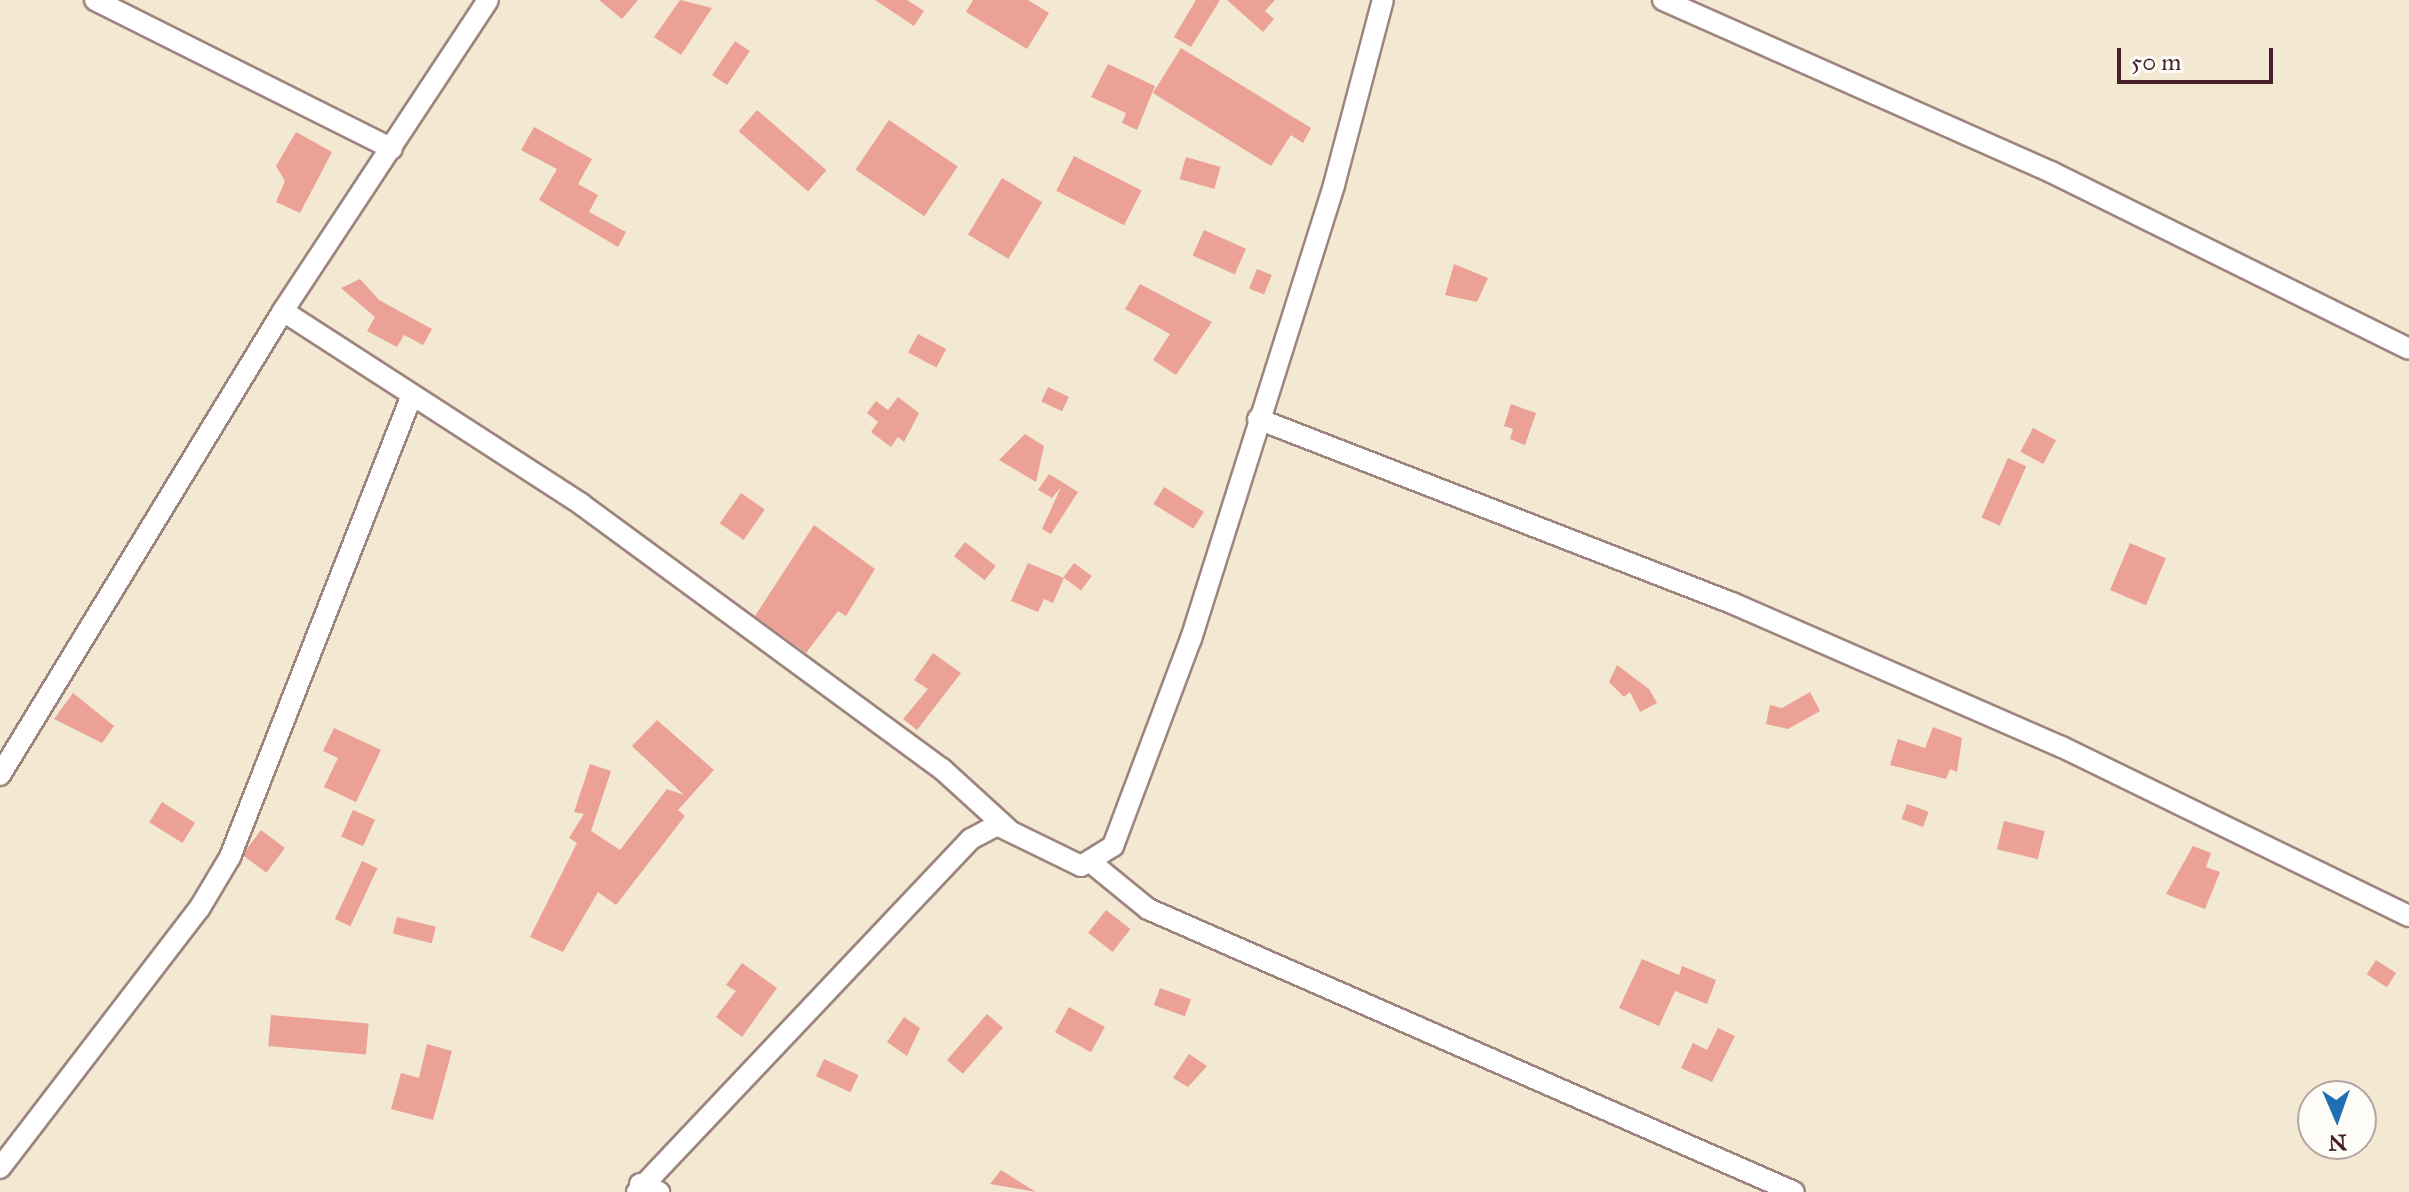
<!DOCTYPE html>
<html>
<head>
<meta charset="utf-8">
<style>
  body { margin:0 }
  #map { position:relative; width:2409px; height:1192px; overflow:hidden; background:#f3e8d1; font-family:"IM FELL Great Primer",serif }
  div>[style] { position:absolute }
  .building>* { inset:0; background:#eba196; transform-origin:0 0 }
  .roads { filter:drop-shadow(2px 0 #9e847e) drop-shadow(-2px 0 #9e847e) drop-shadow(0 2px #9e847e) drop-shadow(0 -2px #9e847e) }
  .minor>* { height:20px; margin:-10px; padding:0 10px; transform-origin:10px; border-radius:10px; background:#fff }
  span { translate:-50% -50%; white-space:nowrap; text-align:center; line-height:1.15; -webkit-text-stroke:6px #fdfcf7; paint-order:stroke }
  .north { position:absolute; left:2297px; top:1080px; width:80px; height:80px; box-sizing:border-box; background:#fdfcf7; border:2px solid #b5a4a5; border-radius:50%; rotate:178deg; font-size:22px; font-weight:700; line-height:32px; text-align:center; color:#4a1f2b }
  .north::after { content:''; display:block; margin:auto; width:28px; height:36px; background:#1f6fb2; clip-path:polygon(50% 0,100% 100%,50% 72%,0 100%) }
  .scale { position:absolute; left:2117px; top:48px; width:156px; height:36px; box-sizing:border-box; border:4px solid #4a1f2b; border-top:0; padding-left:10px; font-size:24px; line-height:28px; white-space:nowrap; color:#4a1f2b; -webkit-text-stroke:6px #fdfcf7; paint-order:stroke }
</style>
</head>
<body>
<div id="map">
  <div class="building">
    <div style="clip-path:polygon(599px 0,638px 0,622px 19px)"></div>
    <div style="clip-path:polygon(680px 0,712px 8px,681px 55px,654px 37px)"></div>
    <div style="clip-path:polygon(875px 0,907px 0,924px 11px,914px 26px)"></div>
    <div style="clip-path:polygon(973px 0,1028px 0,1049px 13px,1027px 49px,966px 12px)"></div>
    <div style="clip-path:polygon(1196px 0,1220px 0,1191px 47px,1174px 37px)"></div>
    <div style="clip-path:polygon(1227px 0,1275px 0,1265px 11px,1274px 19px,1263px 32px)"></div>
    <div style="left:735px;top:41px;width:18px;height:41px;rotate:34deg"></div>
    <div style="clip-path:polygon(1181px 48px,1311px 128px,1303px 143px,1291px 135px,1271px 166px,1153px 93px)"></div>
    <div style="clip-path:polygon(1108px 64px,1155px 86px,1137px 130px,1122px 123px,1126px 113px,1091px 97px)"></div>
    <div style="left:757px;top:110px;width:92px;height:28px;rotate:41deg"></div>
    <div style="left:889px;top:120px;width:83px;height:60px;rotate:34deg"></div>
    <div style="clip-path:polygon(534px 127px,592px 159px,578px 184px,598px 195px,589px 212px,626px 232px,618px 247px,539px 200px,557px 169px,521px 150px)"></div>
    <div style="clip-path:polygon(296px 132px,332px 152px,300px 213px,276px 202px,285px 181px,276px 166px)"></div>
    <div style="left:1074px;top:156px;width:76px;height:39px;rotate:27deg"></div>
    <div style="left:1186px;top:157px;width:36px;height:23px;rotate:16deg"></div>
    <div style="left:1002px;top:178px;width:47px;height:66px;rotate:31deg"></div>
    <div style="left:1204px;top:230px;width:46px;height:28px;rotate:24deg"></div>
    <div style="clip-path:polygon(1454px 264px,1488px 278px,1477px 302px,1445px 295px)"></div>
    <div style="left:1257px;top:269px;width:16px;height:21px;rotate:22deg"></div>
    <div style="clip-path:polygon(360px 279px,379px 300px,432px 329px,423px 345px,404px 335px,397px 347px,367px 331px,375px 317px,341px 288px)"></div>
    <div style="clip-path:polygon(1140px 284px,1212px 322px,1176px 375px,1153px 360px,1170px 334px,1125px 309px)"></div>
    <div style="left:918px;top:334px;width:32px;height:21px;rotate:28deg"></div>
    <div style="left:1048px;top:387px;width:23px;height:16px;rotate:25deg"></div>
    <div style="clip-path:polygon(898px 397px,919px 413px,904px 442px,898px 437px,891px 447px,871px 432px,878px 422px,867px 413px,876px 401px,888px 410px)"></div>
    <div style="clip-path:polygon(1511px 404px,1536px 413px,1525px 445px,1510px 439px,1513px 429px,1504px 426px)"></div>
    <div style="left:2033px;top:428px;width:26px;height:27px;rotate:28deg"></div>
    <div style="clip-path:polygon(1025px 434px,1044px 446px,1036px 482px,999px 460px)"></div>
    <div style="left:2008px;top:458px;width:20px;height:65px;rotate:24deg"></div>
    <div style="clip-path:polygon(1049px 474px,1078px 492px,1051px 534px,1042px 529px,1061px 487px,1052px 498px,1038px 490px)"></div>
    <div style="left:1164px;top:487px;width:47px;height:20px;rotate:32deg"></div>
    <div style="left:741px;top:493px;width:29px;height:37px;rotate:35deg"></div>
    <div style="clip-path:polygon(814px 525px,875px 569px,846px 616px,838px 611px,806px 653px,755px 616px)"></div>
    <div style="left:965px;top:542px;width:39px;height:18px;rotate:38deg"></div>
    <div style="left:2130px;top:543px;width:39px;height:51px;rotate:23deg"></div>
    <div style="clip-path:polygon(1028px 563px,1064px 578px,1053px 603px,1044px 599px,1038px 612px,1011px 601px)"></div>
    <div style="left:1074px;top:563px;width:22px;height:18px;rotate:36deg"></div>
    <div style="clip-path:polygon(933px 653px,961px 673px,917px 730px,903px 719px,928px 689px,914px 680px)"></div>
    <div style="clip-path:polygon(1617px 665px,1649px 689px,1657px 703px,1640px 712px,1630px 692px,1624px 697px,1609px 682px)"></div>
    <div style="clip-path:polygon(1810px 692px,1820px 711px,1788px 729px,1766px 724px,1770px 705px,1782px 708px)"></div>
    <div style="clip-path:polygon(73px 693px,114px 726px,102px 743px,54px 719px)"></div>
    <div style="clip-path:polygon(657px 720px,714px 770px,678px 810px,685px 816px,616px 905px,598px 892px,563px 952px,530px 937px,577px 843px,569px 838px,584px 814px,574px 812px,590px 764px,611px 771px,591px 831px,620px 850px,667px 789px,684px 795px,632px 746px)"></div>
    <div style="clip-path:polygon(1933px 727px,1962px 738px,1957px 772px,1950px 769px,1946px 779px,1890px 765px,1898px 739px,1925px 748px)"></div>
    <div style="clip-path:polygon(334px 728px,381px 750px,356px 802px,324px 787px,338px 758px,323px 751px)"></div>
    <div style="left:162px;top:802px;width:39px;height:24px;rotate:32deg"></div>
    <div style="left:1907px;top:804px;width:23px;height:16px;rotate:20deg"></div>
    <div style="left:353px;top:810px;width:24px;height:29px;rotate:24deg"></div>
    <div style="left:2004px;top:821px;width:42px;height:29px;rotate:14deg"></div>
    <div style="left:261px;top:830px;width:30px;height:31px;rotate:37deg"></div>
    <div style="clip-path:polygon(2193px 846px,2211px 853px,2206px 867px,2220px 872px,2205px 909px,2166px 894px)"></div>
    <div style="left:362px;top:861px;width:17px;height:64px;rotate:25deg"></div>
    <div style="left:1106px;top:910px;width:31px;height:29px;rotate:38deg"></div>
    <div style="left:397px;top:917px;width:40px;height:17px;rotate:14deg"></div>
    <div style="clip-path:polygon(1642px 959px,1679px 975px,1682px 966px,1716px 980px,1707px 1004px,1675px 991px,1659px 1026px,1619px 1008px)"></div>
    <div style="left:2376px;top:960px;width:24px;height:17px;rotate:33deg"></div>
    <div style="clip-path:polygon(742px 963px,777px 988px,742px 1037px,716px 1017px,736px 991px,726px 985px)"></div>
    <div style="left:1160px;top:988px;width:33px;height:18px;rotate:20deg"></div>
    <div style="left:1069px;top:1007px;width:41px;height:29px;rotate:29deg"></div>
    <div style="left:987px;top:1014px;width:21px;height:61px;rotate:41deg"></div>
    <div style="left:271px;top:1015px;width:98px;height:31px;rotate:5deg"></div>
    <div style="clip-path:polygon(904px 1017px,920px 1028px,907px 1056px,887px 1042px)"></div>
    <div style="clip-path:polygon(1718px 1028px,1735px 1036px,1712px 1082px,1681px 1068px,1693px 1043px,1707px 1050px)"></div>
    <div style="clip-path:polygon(427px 1044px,452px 1051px,433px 1120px,391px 1109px,401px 1073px,419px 1078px)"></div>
    <div style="clip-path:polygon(1189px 1054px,1207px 1066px,1188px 1087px,1173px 1078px)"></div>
    <div style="left:824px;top:1059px;width:38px;height:19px;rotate:25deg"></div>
    <div style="clip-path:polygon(1001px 1170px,1036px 1192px,990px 1184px)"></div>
  </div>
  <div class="roads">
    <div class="minor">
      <div style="left:95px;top:0;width:332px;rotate:26.6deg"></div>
      <div style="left:1663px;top:0;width:424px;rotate:23.9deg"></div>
      <div style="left:2051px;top:172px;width:399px;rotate:26.3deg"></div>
      <div style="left:283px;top:311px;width:355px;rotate:32.9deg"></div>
      <div style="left:581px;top:504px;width:448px;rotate:36.3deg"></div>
      <div style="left:942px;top:769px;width:89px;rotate:42.3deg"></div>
      <div style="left:1258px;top:419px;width:508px;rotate:21.22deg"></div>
      <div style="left:1732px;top:603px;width:360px;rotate:23.6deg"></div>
      <div style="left:2062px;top:747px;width:386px;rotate:26deg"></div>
      <div style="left:0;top:775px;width:543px;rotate:-58.62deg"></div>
      <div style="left:283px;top:311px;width:372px;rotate:-56.6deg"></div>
      <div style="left:1093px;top:864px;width:71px;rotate:39.3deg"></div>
      <div style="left:1148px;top:909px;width:705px;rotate:23.66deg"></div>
      <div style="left:0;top:1168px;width:327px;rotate:-52.5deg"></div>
      <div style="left:199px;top:909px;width:61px;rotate:-59.2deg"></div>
      <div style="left:230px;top:857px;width:496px;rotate:-68.5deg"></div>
      <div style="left:640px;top:1184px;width:21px;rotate:23deg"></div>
      <div style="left:637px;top:1192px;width:486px;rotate:-46.6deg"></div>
      <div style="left:971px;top:839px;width:30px;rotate:-28deg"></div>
      <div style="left:997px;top:825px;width:93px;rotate:26deg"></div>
      <div style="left:1081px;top:866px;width:38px;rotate:-32deg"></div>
      <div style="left:1113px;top:846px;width:221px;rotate:-69.4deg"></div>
      <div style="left:1191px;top:639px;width:476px;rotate:-72.5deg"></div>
      <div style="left:1334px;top:185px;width:191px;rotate:-75.2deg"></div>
    </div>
  </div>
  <div class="north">N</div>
  <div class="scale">50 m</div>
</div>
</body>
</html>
